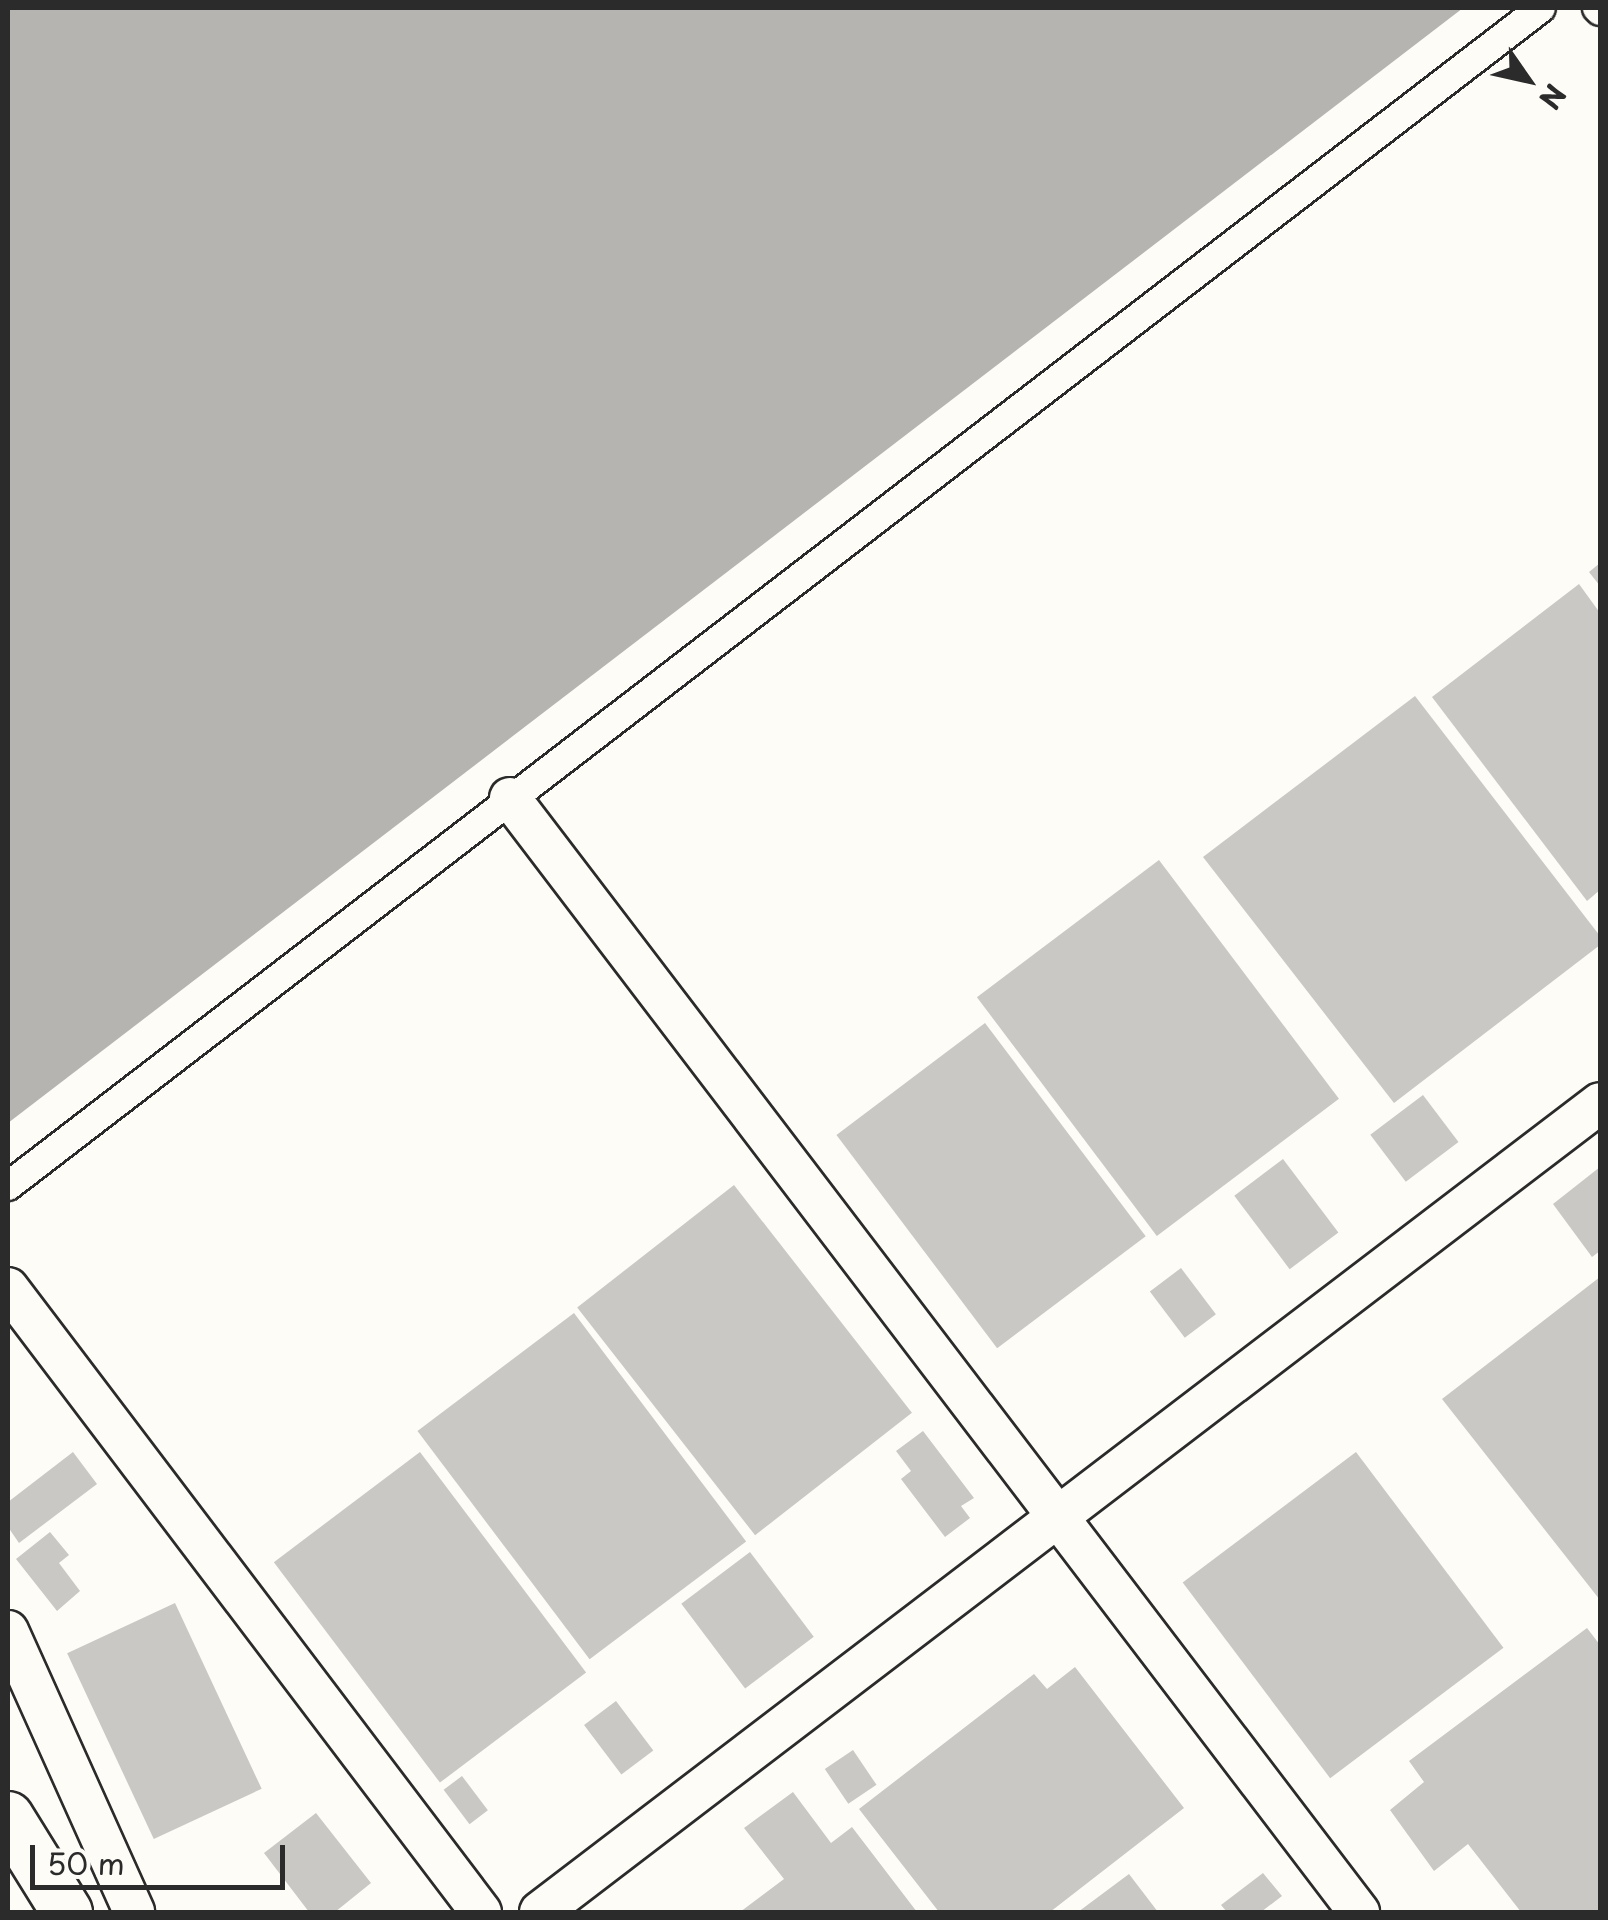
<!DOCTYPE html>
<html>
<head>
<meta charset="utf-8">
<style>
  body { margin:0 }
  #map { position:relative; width:1608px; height:1920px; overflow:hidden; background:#fdfcf7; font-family:"Playpen Sans",sans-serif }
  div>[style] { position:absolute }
  .water>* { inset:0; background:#b5b4b1 }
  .building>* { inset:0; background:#c9c8c4; transform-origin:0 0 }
  .roads { filter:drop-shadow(2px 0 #2b2b2b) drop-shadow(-2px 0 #2b2b2b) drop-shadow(0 2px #2b2b2b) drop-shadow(0 -2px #2b2b2b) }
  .street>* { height:28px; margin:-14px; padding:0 14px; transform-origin:14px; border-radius:14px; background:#fdfcf7 }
  .secondary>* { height:40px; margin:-20px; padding:0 20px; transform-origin:20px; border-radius:20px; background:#fdfcf7 }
  .highway>* { height:50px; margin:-25px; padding:0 25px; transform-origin:25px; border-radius:25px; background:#fdfcf7 }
  .bridges { filter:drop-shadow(2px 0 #2b2b2b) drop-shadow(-2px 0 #2b2b2b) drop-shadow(0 2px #2b2b2b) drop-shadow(0 -2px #2b2b2b) }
  .highway-bridge>* { height:50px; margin:-25px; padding:0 25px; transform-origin:25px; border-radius:25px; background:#fdfcf7 }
  span { translate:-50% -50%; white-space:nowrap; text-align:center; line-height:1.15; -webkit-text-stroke:8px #fdfcf7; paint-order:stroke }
  .frame { position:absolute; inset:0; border:10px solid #2b2b2b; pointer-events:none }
  .north { position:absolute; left:1478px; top:30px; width:100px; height:100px; -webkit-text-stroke:8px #fdfcf7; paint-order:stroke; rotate:124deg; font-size:28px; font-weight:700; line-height:40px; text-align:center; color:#2b2b2b }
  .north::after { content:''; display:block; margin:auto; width:35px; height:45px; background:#2b2b2b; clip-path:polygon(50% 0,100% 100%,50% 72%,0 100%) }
  .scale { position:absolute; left:30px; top:1845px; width:255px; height:45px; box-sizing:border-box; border:5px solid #2b2b2b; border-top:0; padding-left:12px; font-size:30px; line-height:35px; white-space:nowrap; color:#2b2b2b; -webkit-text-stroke:8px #fdfcf7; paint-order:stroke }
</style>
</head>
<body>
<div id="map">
  <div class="water">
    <div style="clip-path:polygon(8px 8px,1463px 8px,8px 1123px)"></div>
  </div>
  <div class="building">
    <div style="clip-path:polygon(1600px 563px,1600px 586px,1589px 572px)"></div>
    <div style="clip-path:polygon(1579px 584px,1600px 613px,1600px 890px,1587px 901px,1432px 697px)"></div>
    <div style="clip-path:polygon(1415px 696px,1600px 936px,1600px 945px,1394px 1103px,1203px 857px)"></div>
    <div style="left:1159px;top:860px;width:299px;height:228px;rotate:53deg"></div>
    <div style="left:985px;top:1023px;width:267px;height:186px;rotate:53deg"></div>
    <div style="left:1423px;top:1095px;width:59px;height:66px;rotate:53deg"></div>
    <div style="left:1283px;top:1159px;width:92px;height:61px;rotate:53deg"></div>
    <div style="clip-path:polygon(1600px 1167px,1600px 1251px,1592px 1257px,1553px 1204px)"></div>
    <div style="left:734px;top:1185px;width:289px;height:199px;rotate:52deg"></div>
    <div style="left:1181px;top:1268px;width:58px;height:39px;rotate:53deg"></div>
    <div style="clip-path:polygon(1600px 1277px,1600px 1600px,1442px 1399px)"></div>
    <div style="left:574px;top:1313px;width:286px;height:196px;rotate:53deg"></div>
    <div style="clip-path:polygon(923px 1431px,974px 1498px,961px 1506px,970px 1518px,945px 1537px,901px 1479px,911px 1471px,896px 1451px)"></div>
    <div style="clip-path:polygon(73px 1452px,97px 1484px,19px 1543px,8px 1527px,8px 1502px)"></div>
    <div style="left:420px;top:1452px;width:276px;height:183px;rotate:53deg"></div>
    <div style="left:1356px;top:1452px;width:245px;height:217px;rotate:53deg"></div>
    <div style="clip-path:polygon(50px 1532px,69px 1555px,59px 1563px,80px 1591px,57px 1611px,16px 1559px)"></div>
    <div style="left:750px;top:1552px;width:106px;height:86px;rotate:53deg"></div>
    <div style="left:175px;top:1603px;width:205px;height:119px;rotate:65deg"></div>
    <div style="clip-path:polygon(1587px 1628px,1600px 1645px,1600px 1912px,1521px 1912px,1468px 1844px,1434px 1871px,1390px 1810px,1424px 1782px,1409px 1761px)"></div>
    <div style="clip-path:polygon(1075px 1667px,1184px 1808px,1050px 1912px,939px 1912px,859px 1809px,1034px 1674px,1047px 1689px)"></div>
    <div style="left:616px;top:1701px;width:62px;height:40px;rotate:53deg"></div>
    <div style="left:853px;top:1750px;width:42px;height:34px;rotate:56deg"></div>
    <div style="left:462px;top:1776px;width:43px;height:23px;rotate:53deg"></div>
    <div style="clip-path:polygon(793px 1792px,831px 1843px,852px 1827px,917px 1912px,740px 1912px,784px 1879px,744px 1828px)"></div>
    <div style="clip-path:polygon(316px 1813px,371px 1883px,335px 1912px,309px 1912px,264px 1853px)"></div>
    <div style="clip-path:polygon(1263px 1873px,1282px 1896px,1261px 1912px,1227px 1912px,1221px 1905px)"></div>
    <div style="clip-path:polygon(1129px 1874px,1158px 1912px,1078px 1912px)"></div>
  </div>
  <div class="roads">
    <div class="street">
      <div style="left:1597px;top:8px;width:4px;rotate:45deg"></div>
      <div style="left:8px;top:1186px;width:1933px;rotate:-37.54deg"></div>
    </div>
    <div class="secondary">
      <div style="left:510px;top:798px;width:1401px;rotate:52.69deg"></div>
      <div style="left:8px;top:1288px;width:783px;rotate:52.84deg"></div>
      <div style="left:8px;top:1631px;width:308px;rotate:65.8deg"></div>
      <div style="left:540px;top:1912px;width:1333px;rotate:-37.35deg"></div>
    </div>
    <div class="highway">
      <div style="left:8px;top:1872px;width:47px;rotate:58deg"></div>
    </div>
  </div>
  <div class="bridges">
    <div class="highway-bridge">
      <div style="left:8px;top:1817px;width:112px;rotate:58.2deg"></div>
    </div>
  </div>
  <div class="frame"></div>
  <div class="north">N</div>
  <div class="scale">50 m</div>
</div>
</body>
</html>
